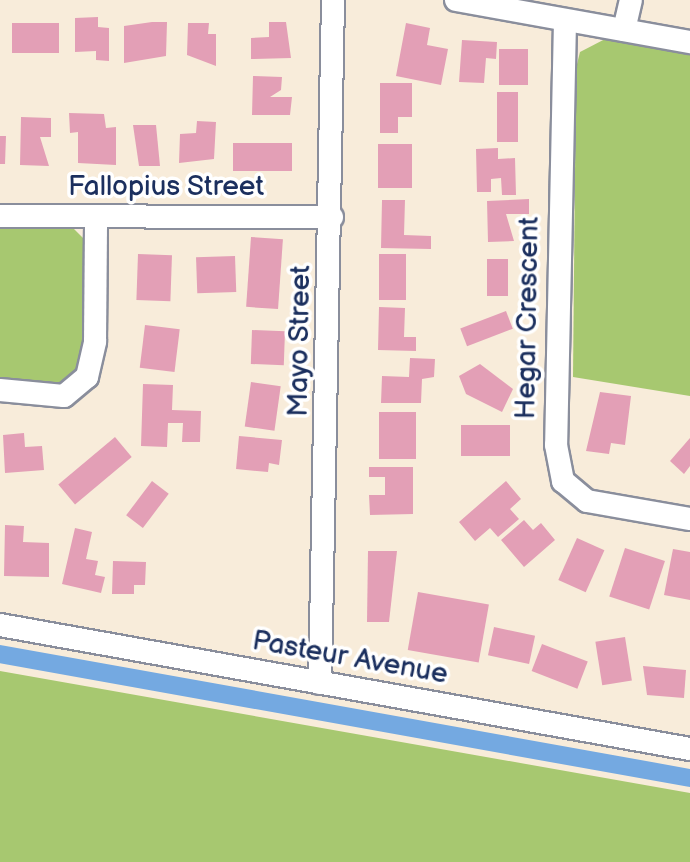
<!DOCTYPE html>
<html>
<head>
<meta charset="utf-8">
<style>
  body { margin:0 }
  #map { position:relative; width:690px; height:862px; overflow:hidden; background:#f8ecda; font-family:"Balsamiq Sans",sans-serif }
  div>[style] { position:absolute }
  .green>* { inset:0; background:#a7c870 }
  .canal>* { height:18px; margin:-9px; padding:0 9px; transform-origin:9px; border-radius:9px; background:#74a9e1 }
  .building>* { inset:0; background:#e39fb6; transform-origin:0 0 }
  .roads { filter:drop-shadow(2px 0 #8a8e9c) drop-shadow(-2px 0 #8a8e9c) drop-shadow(0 2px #8a8e9c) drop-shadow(0 -2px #8a8e9c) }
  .minor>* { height:22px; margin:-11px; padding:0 11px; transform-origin:11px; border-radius:11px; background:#fff }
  span { translate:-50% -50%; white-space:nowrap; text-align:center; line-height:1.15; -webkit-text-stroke:7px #fff; paint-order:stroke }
  .street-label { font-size:28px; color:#1b2f5e }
</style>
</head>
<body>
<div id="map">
  <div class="green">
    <div style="clip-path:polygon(609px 37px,690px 51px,690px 396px,573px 377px,576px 68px,580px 52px)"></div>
    <div style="clip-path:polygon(0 221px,67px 222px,88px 243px,86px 365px,59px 389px,0 382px)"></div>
    <div style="clip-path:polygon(0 671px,690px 793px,690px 862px,0 862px)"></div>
  </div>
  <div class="canal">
    <div style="left:0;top:654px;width:701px;rotate:10.19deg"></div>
  </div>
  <div class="building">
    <div style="clip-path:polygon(98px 17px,98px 27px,109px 28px,109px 61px,96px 60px,96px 51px,75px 52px,75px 18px)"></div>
    <div style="clip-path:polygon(152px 22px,167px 22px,166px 56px,124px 63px,124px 26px)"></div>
    <div style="clip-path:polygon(269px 22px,286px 22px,291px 58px,251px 59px,251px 38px,269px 37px)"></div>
    <div style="left:12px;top:23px;width:47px;height:30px"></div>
    <div style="clip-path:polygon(188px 23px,209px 23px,208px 34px,216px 34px,216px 66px,187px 55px)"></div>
    <div style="clip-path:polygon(406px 23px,430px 28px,427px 45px,448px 49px,441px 85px,396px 76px)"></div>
    <div style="clip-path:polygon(462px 40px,497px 42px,496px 59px,486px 58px,484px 83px,459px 82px)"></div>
    <div style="left:499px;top:49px;width:29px;height:36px"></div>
    <div style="clip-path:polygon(253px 76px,282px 77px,281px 90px,270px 97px,292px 97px,290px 115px,252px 115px)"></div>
    <div style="clip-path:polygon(380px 83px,412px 83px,412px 117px,398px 117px,398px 133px,380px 133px)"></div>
    <div style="left:518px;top:92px;width:50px;height:21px;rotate:90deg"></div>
    <div style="clip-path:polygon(69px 113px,104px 114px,106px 128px,116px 127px,116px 165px,78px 163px,78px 132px,70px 133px)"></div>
    <div style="clip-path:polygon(21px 117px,51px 118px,51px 137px,40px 137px,49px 166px,20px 165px)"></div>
    <div style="clip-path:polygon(197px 121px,216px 122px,214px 159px,179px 163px,180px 134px,196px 133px)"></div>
    <div style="clip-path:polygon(133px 125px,156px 125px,160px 166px,139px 166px)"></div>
    <div style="clip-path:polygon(0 136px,6px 136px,5px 164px,0 164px)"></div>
    <div style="left:233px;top:143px;width:59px;height:28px"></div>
    <div style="left:378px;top:144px;width:34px;height:44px"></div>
    <div style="clip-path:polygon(498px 148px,498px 159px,515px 158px,516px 195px,502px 195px,501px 178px,491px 179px,491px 192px,477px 192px,476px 149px)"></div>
    <div style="clip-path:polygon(529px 199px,529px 214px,506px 214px,514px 241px,488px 242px,487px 201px)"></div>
    <div style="clip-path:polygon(382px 200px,405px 200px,404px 235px,431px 236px,431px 249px,381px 248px)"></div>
    <div style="left:251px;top:237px;width:32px;height:70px;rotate:4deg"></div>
    <div style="left:138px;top:254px;width:34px;height:46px;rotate:2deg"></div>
    <div style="left:379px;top:254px;width:27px;height:46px"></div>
    <div style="left:235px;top:256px;width:36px;height:39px;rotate:88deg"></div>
    <div style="left:487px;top:259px;width:21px;height:37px"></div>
    <div style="clip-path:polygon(379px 307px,405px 308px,404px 337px,416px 337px,416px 351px,378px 350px)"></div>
    <div style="left:506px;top:311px;width:19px;height:49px;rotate:69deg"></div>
    <div style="left:145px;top:325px;width:35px;height:43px;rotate:7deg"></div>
    <div style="left:252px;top:330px;width:33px;height:34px;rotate:2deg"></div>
    <div style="clip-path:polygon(410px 358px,435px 359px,434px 377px,422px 379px,421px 403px,381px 403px,382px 376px,409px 377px)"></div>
    <div style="clip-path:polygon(480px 364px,513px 389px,502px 412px,466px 394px,459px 376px)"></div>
    <div style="left:251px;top:382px;width:30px;height:45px;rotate:8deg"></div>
    <div style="clip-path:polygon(143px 384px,173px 385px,172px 410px,201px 411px,200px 442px,182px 442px,183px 423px,168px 423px,167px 447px,141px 446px)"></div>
    <div style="clip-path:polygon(600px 392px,631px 396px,625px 445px,611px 443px,609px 454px,586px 451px)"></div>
    <div style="left:379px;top:412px;width:37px;height:47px"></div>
    <div style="left:461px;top:425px;width:49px;height:31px"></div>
    <div style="clip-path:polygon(24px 433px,25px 447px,42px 446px,44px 470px,5px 473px,3px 435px)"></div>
    <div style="clip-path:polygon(239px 436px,282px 440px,279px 465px,269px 463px,268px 472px,236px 469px)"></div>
    <div style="left:115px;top:437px;width:26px;height:74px;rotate:50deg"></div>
    <div style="clip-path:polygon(690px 438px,690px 466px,684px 474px,670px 461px)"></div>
    <div style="clip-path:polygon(369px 467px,413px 467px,413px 514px,370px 515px,369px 495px,385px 495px,385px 477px,369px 477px)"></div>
    <div style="left:152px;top:481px;width:21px;height:43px;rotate:37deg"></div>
    <div style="clip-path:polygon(506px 481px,521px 499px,510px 509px,519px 519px,498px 537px,490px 528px,475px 541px,459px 522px)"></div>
    <div style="clip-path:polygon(524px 520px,533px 530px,541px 523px,555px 540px,524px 567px,501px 540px)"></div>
    <div style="clip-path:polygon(5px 525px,24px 526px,23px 542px,49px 543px,49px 577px,4px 576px)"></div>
    <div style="clip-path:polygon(75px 528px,92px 532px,86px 559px,98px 561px,95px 575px,105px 577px,101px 593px,62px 584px)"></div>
    <div style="left:577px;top:538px;width:30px;height:46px;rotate:24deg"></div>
    <div style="left:625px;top:548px;width:42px;height:51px;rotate:18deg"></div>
    <div style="clip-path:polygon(673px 549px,690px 552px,690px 600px,664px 595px)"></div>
    <div style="clip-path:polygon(368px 551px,397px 551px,389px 622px,367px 622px)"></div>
    <div style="clip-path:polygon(113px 561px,146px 562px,145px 585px,134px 585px,134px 594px,112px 594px)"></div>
    <div style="left:418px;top:592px;width:72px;height:59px;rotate:10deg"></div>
    <div style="left:494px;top:627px;width:42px;height:29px;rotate:12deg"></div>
    <div style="left:625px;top:637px;width:44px;height:30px;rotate:81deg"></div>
    <div style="left:542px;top:644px;width:49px;height:29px;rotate:21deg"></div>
    <div style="clip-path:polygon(643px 666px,686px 670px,684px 698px,647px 695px)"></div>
  </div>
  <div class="roads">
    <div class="minor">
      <div style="left:456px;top:0;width:238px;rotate:10.2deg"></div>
      <div style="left:565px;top:21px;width:424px;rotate:91.2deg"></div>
      <div style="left:556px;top:445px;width:37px;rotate:79deg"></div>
      <div style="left:563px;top:481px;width:31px;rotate:40deg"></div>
      <div style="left:587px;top:501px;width:105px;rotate:9.9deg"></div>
      <div style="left:624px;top:30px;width:31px;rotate:-77deg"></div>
      <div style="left:0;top:216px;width:332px;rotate:0.2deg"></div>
      <div style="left:0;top:390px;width:64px;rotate:5.4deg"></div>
      <div style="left:64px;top:396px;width:30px;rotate:-40deg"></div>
      <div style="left:87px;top:377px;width:37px;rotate:-77deg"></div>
      <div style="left:95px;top:341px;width:123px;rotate:-89.5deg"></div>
      <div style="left:0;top:625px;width:701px;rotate:10.19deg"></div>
      <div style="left:320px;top:683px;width:683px;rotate:-88.91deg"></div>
    </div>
  </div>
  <div class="street-label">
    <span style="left:166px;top:187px">Fallopius Street</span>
    <span style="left:528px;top:318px;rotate:-89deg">Hegar Crescent</span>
    <span style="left:300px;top:341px;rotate:-89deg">Mayo Street</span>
    <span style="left:350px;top:658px;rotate:10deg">Pasteur Avenue</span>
  </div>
</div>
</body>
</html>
